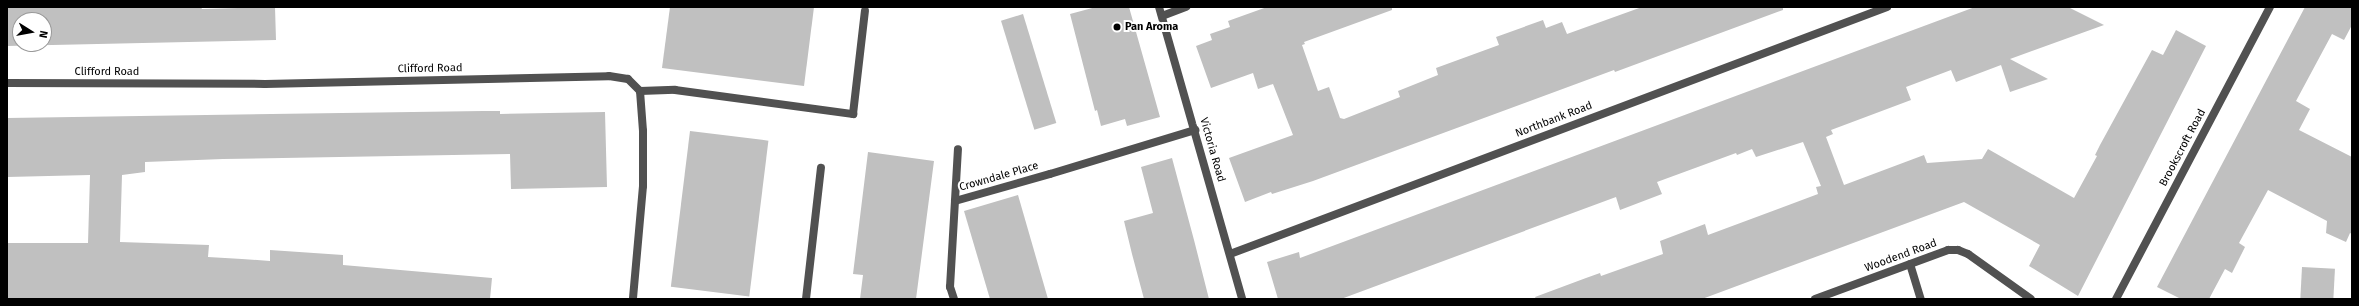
<!DOCTYPE html>
<html>
<head>
<meta charset="utf-8">
<style>
  body { margin:0 }
  #map { position:relative; width:2359px; height:306px; overflow:hidden; background:#fff; font-family:"Fira Sans",sans-serif }
  div>[style] { position:absolute }
  .building>* { inset:0; background:#c0c0c0; transform-origin:0 0 }
  .lane>* { height:8px; margin:-4px; padding:0 4px; transform-origin:4px; border-radius:4px; background:#515151 }
  .street>* { height:8px; margin:-4px; padding:0 4px; transform-origin:4px; border-radius:4px; background:#515151 }
  .dots>* { width:11px; height:11px; translate:-50% -50%; box-sizing:border-box; border:2px solid #fff; border-radius:50% }
  span { translate:-50% -50%; white-space:nowrap; text-align:center; line-height:1.15; -webkit-text-stroke:4px #fff; paint-order:stroke }
  .poi-label { font-size:11px; color:#000; font-weight:700 }
  .left { translate:0 -50%; text-align:left }
  .street-label { font-size:11px; color:#000 }
  .frame { position:absolute; inset:0; border:8px solid #000; pointer-events:none }
  .north { position:absolute; left:12px; top:12px; width:40px; height:40px; box-sizing:border-box; background:#fff; border:1px solid #999; border-radius:50%; rotate:101deg; font-size:11px; font-weight:700; line-height:16px; text-align:center; color:#000 }
  .north::after { content:''; display:block; margin:auto; width:14px; height:18px; background:#000; clip-path:polygon(50% 0,100% 100%,50% 72%,0 100%) }
</style>
</head>
<body>
<div id="map">
  <div class="building">
    <div style="clip-path:polygon(evenodd,7px 7px,201px 7px,202px 9px,275px 7px,276px 40px,7px 46px,7px 7px,20px 20px,44px 20px,44px 44px,20px 44px,20px 20px)"></div>
    <div style="clip-path:polygon(670px 7px,814px 7px,804px 86px,662px 68px)"></div>
    <div style="clip-path:polygon(1096px 7px,1129px 7px,1160px 117px,1127px 126px,1125px 119px,1101px 126px,1097px 110px,1095px 111px,1070px 14px)"></div>
    <div style="clip-path:polygon(1267px 7px,1392px 7px,1392px 10px,1304px 42px,1305px 44px,1302px 45px,1318px 91px,1329px 87px,1340px 118px,1344px 119px,1400px 97px,1398px 91px,1438px 75px,1436px 68px,1499px 45px,1496px 37px,1543px 20px,1546px 28px,1562px 22px,1567px 34px,1642px 7px,1783px 7px,1783px 10px,1615px 72px,1614px 70px,1313px 181px,1272px 194px,1271px 192px,1245px 202px,1229px 158px,1293px 135px,1273px 84px,1258px 89px,1253px 73px,1211px 88px,1196px 46px,1212px 40px,1210px 34px,1230px 27px,1228px 21px)"></div>
    <div style="clip-path:polygon(1975px 7px,2068px 7px,2104px 25px,2010px 59px,2048px 79px,2010px 92px,2001px 65px,1956px 82px,1951px 70px,1906px 87px,1911px 100px,1831px 130px,1833px 134px,1826px 137px,1844px 185px,1924px 155px,1927px 163px,1982px 159px,1988px 149px,2074px 198px,2097px 156px,2095px 155px,2100px 145px,2152px 50px,2163px 55px,2176px 30px,2206px 46px,2078px 296px,2029px 266px,2040px 245px,1964px 202px,1702px 299px,1536px 299px,1535px 297px,1586px 278px,1600px 273px,1601px 276px,1663px 254px,1660px 241px,1705px 224px,1708px 235px,1818px 194px,1816px 187px,1821px 186px,1803px 142px,1756px 157px,1752px 149px,1737px 155px,1736px 153px,1657px 182px,1662px 194px,1620px 210px,1616px 197px,1341px 299px,1278px 299px,1267px 262px,1299px 252px,1300px 258px)"></div>
    <div style="clip-path:polygon(2305px 7px,2352px 7px,2352px 25px,2344px 40px,2332px 34px,2296px 101px,2310px 109px,2299px 130px,2352px 157px,2352px 234px,2350px 233px,2346px 242px,2326px 233px,2327px 221px,2268px 190px,2239px 243px,2245px 247px,2232px 273px,2225px 269px,2209px 299px,2181px 299px,2157px 287px)"></div>
    <div style="left:1023px;top:14px;width:114px;height:23px;rotate:73deg"></div>
    <div style="clip-path:polygon(483px 111px,500px 111px,500px 114px,605px 112px,607px 187px,511px 189px,510px 154px,223px 159px,145px 162px,145px 172px,122px 175px,120px 242px,209px 245px,208px 257px,242px 259px,270px 261px,270px 250px,343px 255px,343px 265px,492px 278px,490px 299px,7px 299px,7px 243px,88px 243px,90px 175px,7px 177px,7px 118px)"></div>
    <div style="left:690px;top:131px;width:79px;height:157px;rotate:7deg"></div>
    <div style="clip-path:polygon(868px 152px,934px 161px,916px 299px,860px 299px,863px 275px,853px 274px)"></div>
    <div style="clip-path:polygon(1172px 158px,1194px 240px,1209px 299px,1144px 299px,1132px 254px,1124px 221px,1153px 213px,1141px 167px)"></div>
    <div style="clip-path:polygon(1018px 195px,1048px 299px,990px 299px,964px 211px)"></div>
    <div style="left:2302px;top:267px;width:33px;height:32px;rotate:3deg"></div>
  </div>
  <div class="lane">
    <div style="left:640px;top:91px;width:35px;rotate:-2deg"></div>
    <div style="left:675px;top:90px;width:180px;rotate:7.7deg"></div>
    <div style="left:853px;top:114px;width:104px;rotate:-83.4deg"></div>
    <div style="left:1050px;top:174px;width:152px;rotate:-16.9deg"></div>
    <div style="left:1910px;top:264px;width:37px;rotate:73deg"></div>
    <div style="left:806px;top:299px;width:132px;rotate:-83.5deg"></div>
  </div>
  <div class="street">
    <div style="left:1159px;top:7px;width:304px;rotate:74.1deg"></div>
    <div style="left:1162px;top:16px;width:26px;rotate:-21deg"></div>
    <div style="left:7px;top:83px;width:258px;rotate:0.2deg"></div>
    <div style="left:265px;top:84px;width:344px;rotate:-1.3deg"></div>
    <div style="left:609px;top:76px;width:19px;rotate:9deg"></div>
    <div style="left:628px;top:79px;width:17px;rotate:45deg"></div>
    <div style="left:640px;top:91px;width:40px;rotate:85.7deg"></div>
    <div style="left:643px;top:131px;width:55px;rotate:90deg"></div>
    <div style="left:643px;top:186px;width:113px;rotate:95.1deg"></div>
    <div style="left:955px;top:201px;width:99px;rotate:-15.9deg"></div>
    <div style="left:1230px;top:254px;width:702px;rotate:-20.6deg"></div>
    <div style="left:954px;top:299px;width:13px;rotate:-108deg"></div>
    <div style="left:950px;top:287px;width:138px;rotate:-86.7deg"></div>
    <div style="left:1815px;top:299px;width:142px;rotate:-20.2deg"></div>
    <div style="left:1948px;top:250px;width:10px"></div>
    <div style="left:1958px;top:250px;width:11px;rotate:22deg"></div>
    <div style="left:1968px;top:254px;width:77px;rotate:35.5deg"></div>
    <div style="left:2116px;top:299px;width:330px;rotate:-62.2deg"></div>
  </div>
  <div class="dots">
    <div style="left:1117px;top:27px;background:#000"></div>
  </div>
  <div class="poi-label">
    <span class="left" style="left:1125px;top:27px">Pan Aroma</span>
  </div>
  <div class="street-label">
    <span style="left:430px;top:69px;rotate:-1deg">Clifford Road</span>
    <span style="left:107px;top:72px">Clifford Road</span>
    <span style="left:1554px;top:120px;rotate:-21deg">Northbank Road</span>
    <span style="left:2183px;top:148px;rotate:-62deg">Brookscroft Road</span>
    <span style="left:1212px;top:150px;rotate:74deg">Victoria Road</span>
    <span style="left:999px;top:177px;rotate:-16deg">Crowndale Place</span>
    <span style="left:1901px;top:256px;rotate:-20deg">Woodend Road</span>
  </div>
  <div class="frame"></div>
  <div class="north">N</div>
</div>
</body>
</html>
